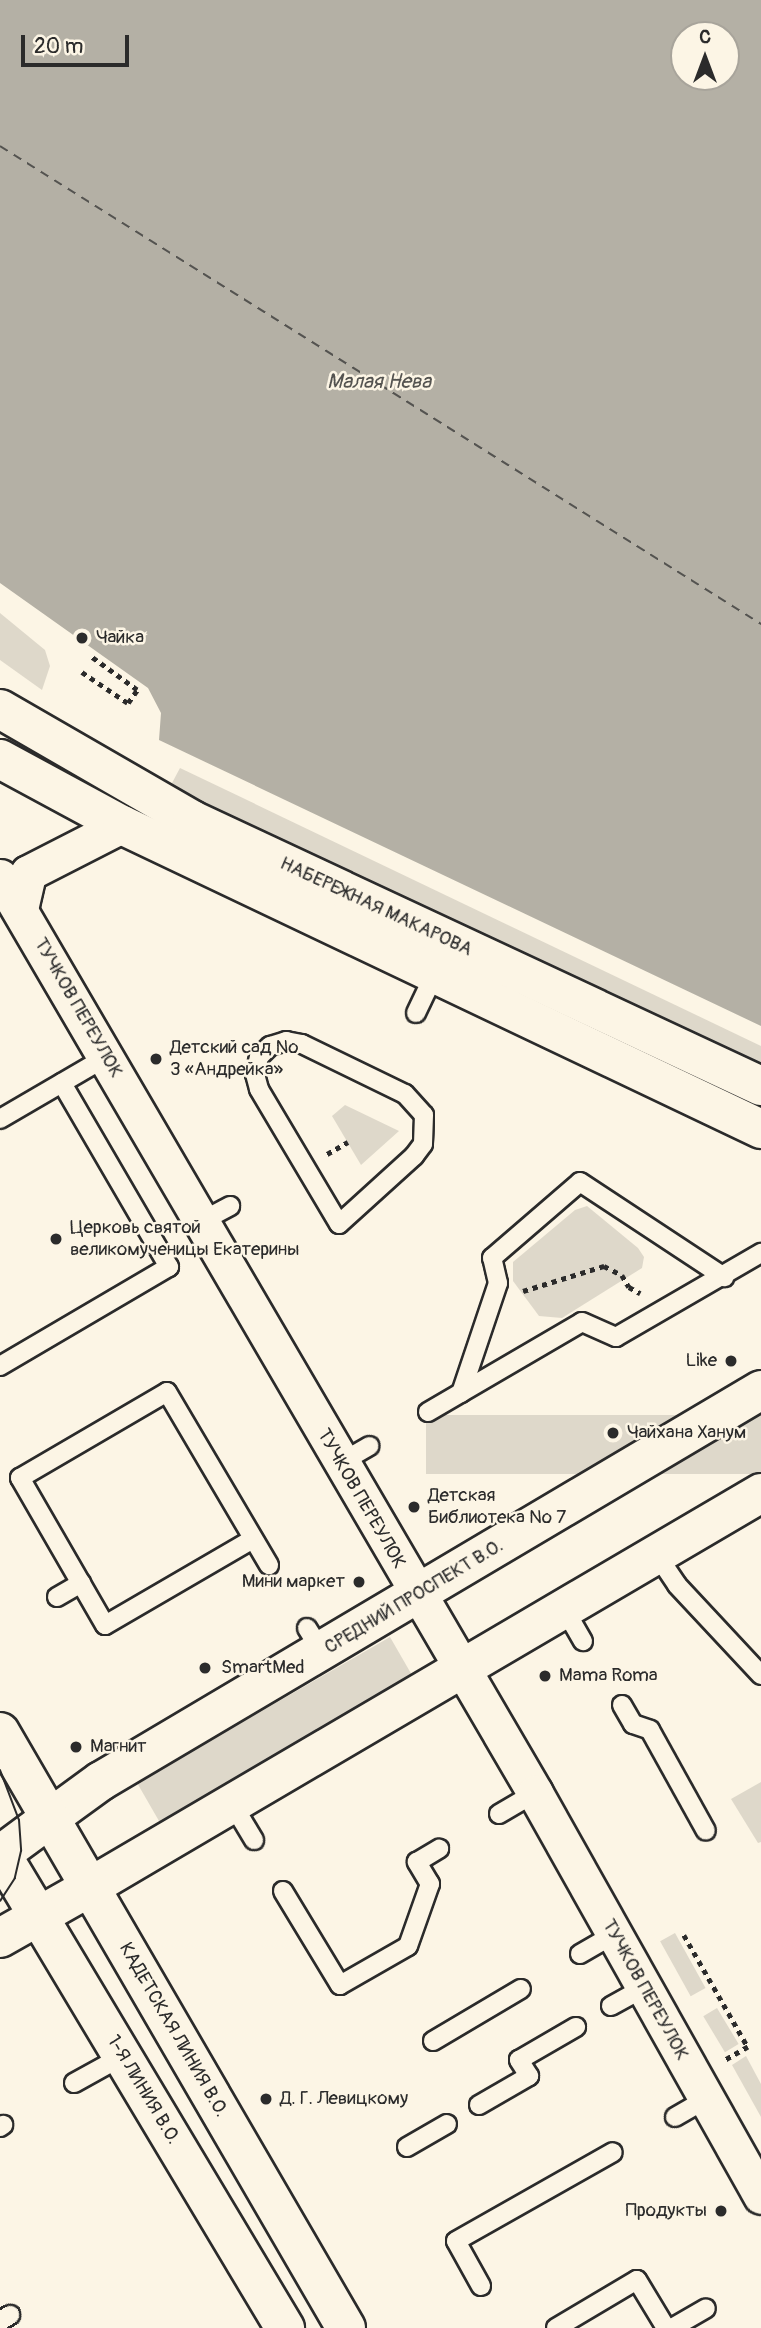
<!DOCTYPE html>
<html>
<head>
<meta charset="utf-8">
<style>
  body { margin:0 }
  #map { position:relative; width:761px; height:2328px; overflow:hidden; background:#fcf5e5; font-family:Pangolin,sans-serif }
  div>[style] { position:absolute }
  .green>* { inset:0; background:#ded8ca; transform-origin:0 0 }
  .water>* { inset:0; background:#b4b0a5 }
  .ferry>* { height:2px; margin-top:-1px; transform-origin:0; background:repeating-linear-gradient(90deg,#545350 0 9px,transparent 0 16px) }
  .path>* { height:4.5px; margin-top:-2.25px; transform-origin:0; background:repeating-linear-gradient(90deg,#2b2b2b 0 5px,transparent 0 10px) }
  .roads { filter:drop-shadow(2px 0 #2b2b2b) drop-shadow(-2px 0 #2b2b2b) drop-shadow(0 2px #2b2b2b) drop-shadow(0 -2px #2b2b2b) }
  .service>* { height:18px; margin:-9px; padding:0 9px; transform-origin:9px; border-radius:9px; background:#fcf5e5 }
  .minor>* { height:35px; margin:-17.5px; padding:0 17.5px; transform-origin:17.5px; border-radius:17.5px; background:#fcf5e5 }
  .tertiary>* { height:38px; margin:-19px; padding:0 19px; transform-origin:19px; border-radius:19px; background:#fcf5e5 }
  .secondary>* { height:38px; margin:-19px; padding:0 19px; transform-origin:19px; border-radius:19px; background:#fcf5e5 }
  .primary>* { height:38px; margin:-19px; padding:0 19px; transform-origin:19px; border-radius:19px; background:#fcf5e5 }
  .tram>* { height:2px; margin:-1px; padding:0 1px; transform-origin:1px; border-radius:1px; background:#2b2b2b }
  .dots>* { width:19px; height:19px; translate:-50% -50%; box-sizing:border-box; border:4px solid #fcf5e5; border-radius:50% }
  span { translate:-50% -50%; white-space:nowrap; text-align:center; line-height:1.15; -webkit-text-stroke:5px #fcf5e5; paint-order:stroke }
  .poi-label { font-size:19px; color:#2b2b2b }
  .left { translate:0 -50%; text-align:left }
  .right { translate:-100% -50%; text-align:right }
  .street-label { font-size:19px; color:#2b2b2b }
  .water-label { font-size:21px; color:#545350; font-style:italic }
  .north { position:absolute; left:670px; top:21px; width:70px; height:70px; box-sizing:border-box; background:#fcf5e5; border:2px solid #a8a49b; border-radius:50%; rotate:0deg; font-size:19px; font-weight:700; line-height:28px; text-align:center; color:#2b2b2b }
  .north::after { content:''; display:block; margin:auto; width:24px; height:32px; background:#2b2b2b; clip-path:polygon(50% 0,100% 100%,50% 72%,0 100%) }
  .scale { position:absolute; left:21px; top:35px; width:108px; height:32px; box-sizing:border-box; border:4px solid #2b2b2b; border-top:0; padding-left:9px; font-size:21px; line-height:24px; white-space:nowrap; color:#2b2b2b; -webkit-text-stroke:5px #fcf5e5; paint-order:stroke }
</style>
</head>
<body>
<div id="map">
  <div class="green">
    <div style="clip-path:polygon(0 613px,45px 650px,50px 666px,42px 690px,0 660px)"></div>
    <div style="clip-path:polygon(180px 768px,761px 1046px,761px 1065px,202px 803px,172px 783px)"></div>
    <div style="clip-path:polygon(345px 1105px,399px 1131px,361px 1165px,332px 1116px)"></div>
    <div style="clip-path:polygon(587px 1206px,638px 1248px,644px 1257px,642px 1268px,562px 1318px,539px 1316px,513px 1281px,513px 1262px,575px 1210px)"></div>
    <div style="left:761px;top:1415px;width:59px;height:335px;rotate:90deg"></div>
    <div style="left:390px;top:1637px;width:51px;height:292px;rotate:60deg"></div>
    <div style="clip-path:polygon(761px 1782px,761px 1842px,758px 1843px,731px 1799px)"></div>
    <div style="left:675px;top:1933px;width:63px;height:17px;rotate:61deg"></div>
    <div style="left:717px;top:2008px;width:42px;height:16px;rotate:59deg"></div>
    <div style="clip-path:polygon(746px 2056px,761px 2084px,761px 2117px,732px 2065px)"></div>
  </div>
  <div class="water">
    <div style="clip-path:polygon(evenodd,0 0,761px 0,761px 1026px,159px 740px,161px 713px,148px 688px,0 583px,0 0,684px 35px,726px 35px,726px 77px,684px 77px,684px 35px)"></div>
  </div>
  <div class="ferry">
    <div style="left:0;top:146px;width:899px;rotate:32.13deg"></div>
  </div>
  <div class="path">
    <div style="left:82px;top:672px;width:55px;rotate:34deg"></div>
    <div style="left:128px;top:703px;width:16px;rotate:-55deg"></div>
    <div style="left:137px;top:690px;width:58px;rotate:-144.1deg"></div>
    <div style="left:327px;top:1154px;width:24px;rotate:-30deg"></div>
    <div style="left:523px;top:1291px;width:85px;rotate:-17.2deg"></div>
    <div style="left:604px;top:1266px;width:20px;rotate:27deg"></div>
    <div style="left:622px;top:1275px;width:14px;rotate:60deg"></div>
    <div style="left:629px;top:1287px;width:13px;rotate:29deg"></div>
    <div style="left:684px;top:1935px;width:129px;rotate:60.3deg"></div>
    <div style="left:748px;top:2047px;width:28px;rotate:150deg"></div>
  </div>
  <div class="roads">
    <div class="service">
      <div style="left:416px;top:1013px;width:49px;rotate:-64.5deg"></div>
      <div style="left:286px;top:1041px;width:16px;rotate:11deg"></div>
      <div style="left:302px;top:1044px;width:114px;rotate:25.9deg"></div>
      <div style="left:405px;top:1094px;width:28px;rotate:48deg"></div>
      <div style="left:424px;top:1115px;width:29px;rotate:92deg"></div>
      <div style="left:423px;top:1144px;width:15px;rotate:127deg"></div>
      <div style="left:414px;top:1156px;width:101px;rotate:137.8deg"></div>
      <div style="left:339px;top:1224px;width:157px;rotate:-120.7deg"></div>
      <div style="left:259px;top:1089px;width:16px;rotate:-105deg"></div>
      <div style="left:255px;top:1074px;width:17px;rotate:-77deg"></div>
      <div style="left:259px;top:1057px;width:16px;rotate:-45deg"></div>
      <div style="left:270px;top:1046px;width:17px;rotate:-17deg"></div>
      <div style="left:0;top:1119px;width:123px;rotate:-30.3deg"></div>
      <div style="left:202px;top:1221px;width:32px;rotate:-28deg"></div>
      <div style="left:0;top:1366px;width:196px;rotate:-30.4deg"></div>
      <div style="left:169px;top:1267px;width:213px;rotate:-120.2deg"></div>
      <div style="left:461px;top:1393px;width:116px;rotate:-71.4deg"></div>
      <div style="left:498px;top:1283px;width:26px;rotate:-103deg"></div>
      <div style="left:492px;top:1258px;width:116px;rotate:-40.8deg"></div>
      <div style="left:580px;top:1182px;width:173px;rotate:33.4deg"></div>
      <div style="left:428px;top:1412px;width:178px;rotate:-30.3deg"></div>
      <div style="left:582px;top:1322px;width:37px;rotate:24deg"></div>
      <div style="left:616px;top:1337px;width:168px;rotate:-30.1deg"></div>
      <div style="left:340px;top:1463px;width:34px;rotate:-30deg"></div>
      <div style="left:253px;top:1539px;width:171px;rotate:149.8deg"></div>
      <div style="left:105px;top:1625px;width:170px;rotate:-120deg"></div>
      <div style="left:20px;top:1478px;width:170px;rotate:-30.3deg"></div>
      <div style="left:167px;top:1392px;width:201px;rotate:59.5deg"></div>
      <div style="left:657px;top:1555px;width:36px;rotate:56deg"></div>
      <div style="left:677px;top:1585px;width:123px;rotate:47deg"></div>
      <div style="left:57px;top:1597px;width:28px;rotate:-30deg"></div>
      <div style="left:565px;top:1610px;width:36px;rotate:60deg"></div>
      <div style="left:307px;top:1628px;width:28px;rotate:58deg"></div>
      <div style="left:622px;top:1705px;width:22px;rotate:60deg"></div>
      <div style="left:633px;top:1724px;width:18px;rotate:19deg"></div>
      <div style="left:650px;top:1730px;width:115px;rotate:61deg"></div>
      <div style="left:233px;top:1805px;width:41px;rotate:59deg"></div>
      <div style="left:499px;top:1814px;width:42px;rotate:-30.3deg"></div>
      <div style="left:283px;top:1891px;width:110px;rotate:58.8deg"></div>
      <div style="left:340px;top:1985px;width:78px;rotate:-29.8deg"></div>
      <div style="left:408px;top:1946px;width:66px;rotate:-70.5deg"></div>
      <div style="left:430px;top:1884px;width:26px;rotate:-121deg"></div>
      <div style="left:417px;top:1862px;width:26px;rotate:-31deg"></div>
      <div style="left:580px;top:1954px;width:38px;rotate:-30deg"></div>
      <div style="left:611px;top:2006px;width:37px;rotate:-29deg"></div>
      <div style="left:433px;top:2041px;width:102px;rotate:-30.6deg"></div>
      <div style="left:74px;top:2083px;width:56px;rotate:-28.9deg"></div>
      <div style="left:479px;top:2105px;width:58px;rotate:-30.1deg"></div>
      <div style="left:529px;top:2076px;width:19px;rotate:-122deg"></div>
      <div style="left:519px;top:2060px;width:66px;rotate:-30.1deg"></div>
      <div style="left:675px;top:2117px;width:36px;rotate:-30deg"></div>
      <div style="left:0;top:2127px;width:4px;rotate:-34deg"></div>
      <div style="left:407px;top:2147px;width:46px;rotate:-29.9deg"></div>
      <div style="left:481px;top:2286px;width:51px;rotate:-119.1deg"></div>
      <div style="left:456px;top:2241px;width:180px;rotate:-29.5deg"></div>
      <div style="left:0;top:2321px;width:12px;rotate:-31deg"></div>
      <div style="left:556px;top:2328px;width:94px;rotate:-30.7deg"></div>
      <div style="left:637px;top:2280px;width:56px;rotate:58.9deg"></div>
      <div style="left:672px;top:2328px;width:39px;rotate:-30deg"></div>
    </div>
    <div class="minor">
      <div style="left:0;top:877px;width:1061px;rotate:59.71deg"></div>
      <div style="left:535px;top:1793px;width:462px;rotate:60.7deg"></div>
      <div style="left:20px;top:909px;width:37px;rotate:-77deg"></div>
      <div style="left:28px;top:873px;width:106px;rotate:-27.1deg"></div>
    </div>
    <div class="tertiary">
      <div style="left:50px;top:1818px;width:63px;rotate:-36deg"></div>
      <div style="left:101px;top:1781px;width:767px;rotate:-30.64deg"></div>
      <div style="left:90px;top:1887px;width:778px;rotate:-30.42deg"></div>
    </div>
    <div class="secondary">
      <div style="left:0;top:709px;width:222px;rotate:30deg"></div>
      <div style="left:192px;top:820px;width:628px;rotate:25.06deg"></div>
      <div style="left:0;top:759px;width:139px;rotate:28.4deg"></div>
      <div style="left:122px;top:825px;width:708px;rotate:25.44deg"></div>
      <div style="left:0;top:1855px;width:62px;rotate:-36.5deg"></div>
      <div style="left:0;top:1938px;width:103px;rotate:-29.5deg"></div>
    </div>
    <div class="primary">
      <div style="left:0;top:1732px;width:689px;rotate:59.86deg"></div>
      <div style="left:0;top:1852px;width:555px;rotate:59.09deg"></div>
    </div>
  </div>
  <div class="tram">
    <div style="left:0;top:1770px;width:53px;rotate:69.2deg"></div>
    <div style="left:19px;top:1820px;width:31px;rotate:86deg"></div>
    <div style="left:21px;top:1851px;width:28px;rotate:103deg"></div>
    <div style="left:15px;top:1878px;width:27px;rotate:123deg"></div>
  </div>
  <div class="dots">
    <div style="left:82px;top:638px;background:#2b2b2b"></div>
    <div style="left:156px;top:1059px;background:#2b2b2b"></div>
    <div style="left:56px;top:1239px;background:#2b2b2b"></div>
    <div style="left:731px;top:1361px;background:#2b2b2b"></div>
    <div style="left:613px;top:1433px;background:#2b2b2b"></div>
    <div style="left:414px;top:1507px;background:#2b2b2b"></div>
    <div style="left:359px;top:1582px;background:#2b2b2b"></div>
    <div style="left:205px;top:1668px;background:#2b2b2b"></div>
    <div style="left:545px;top:1676px;background:#2b2b2b"></div>
    <div style="left:76px;top:1747px;background:#2b2b2b"></div>
    <div style="left:266px;top:2099px;background:#2b2b2b"></div>
    <div style="left:721px;top:2211px;background:#2b2b2b"></div>
  </div>
  <div class="poi-label">
    <span class="left" style="left:96px;top:638px">Чайка</span>
    <span class="left" style="left:170px;top:1059px">Детский сад №<br>3 «Андрейка»</span>
    <span class="left" style="left:70px;top:1239px">Церковь святой<br>великомученицы Екатерины</span>
    <span class="right" style="left:717px;top:1361px">Like</span>
    <span class="left" style="left:627px;top:1433px">Чайхана Ханум</span>
    <span class="left" style="left:428px;top:1507px">Детская<br>Библиотека № 7</span>
    <span class="right" style="left:345px;top:1582px">Мини маркет</span>
    <span class="left" style="left:221px;top:1668px">SmartMed</span>
    <span class="left" style="left:559px;top:1676px">Mama Roma</span>
    <span class="left" style="left:90px;top:1747px">Магнит</span>
    <span class="left" style="left:280px;top:2099px">Д. Г. Левицкому</span>
    <span class="right" style="left:707px;top:2211px">Продукты</span>
  </div>
  <div class="street-label">
    <span style="left:376px;top:907px;rotate:25deg">НАБЕРЕЖНАЯ МАКАРОВА</span>
    <span style="left:78px;top:1008px;rotate:60deg">ТУЧКОВ ПЕРЕУЛОК</span>
    <span style="left:361px;top:1499px;rotate:60deg">ТУЧКОВ ПЕРЕУЛОК</span>
    <span style="left:414px;top:1597px;rotate:-31deg">СРЕДНИЙ ПРОСПЕКТ В.О.</span>
    <span style="left:645px;top:1990px;rotate:61deg">ТУЧКОВ ПЕРЕУЛОК</span>
    <span style="left:173px;top:2030px;rotate:60deg">КАДЕТСКАЯ ЛИНИЯ В.О.</span>
    <span style="left:143px;top:2090px;rotate:59deg">1-Я ЛИНИЯ В.О.</span>
  </div>
  <div class="water-label">
    <span style="left:379px;top:382px">Малая Нева</span>
  </div>
  <div class="north">С</div>
  <div class="scale">20 m</div>
</div>
</body>
</html>
